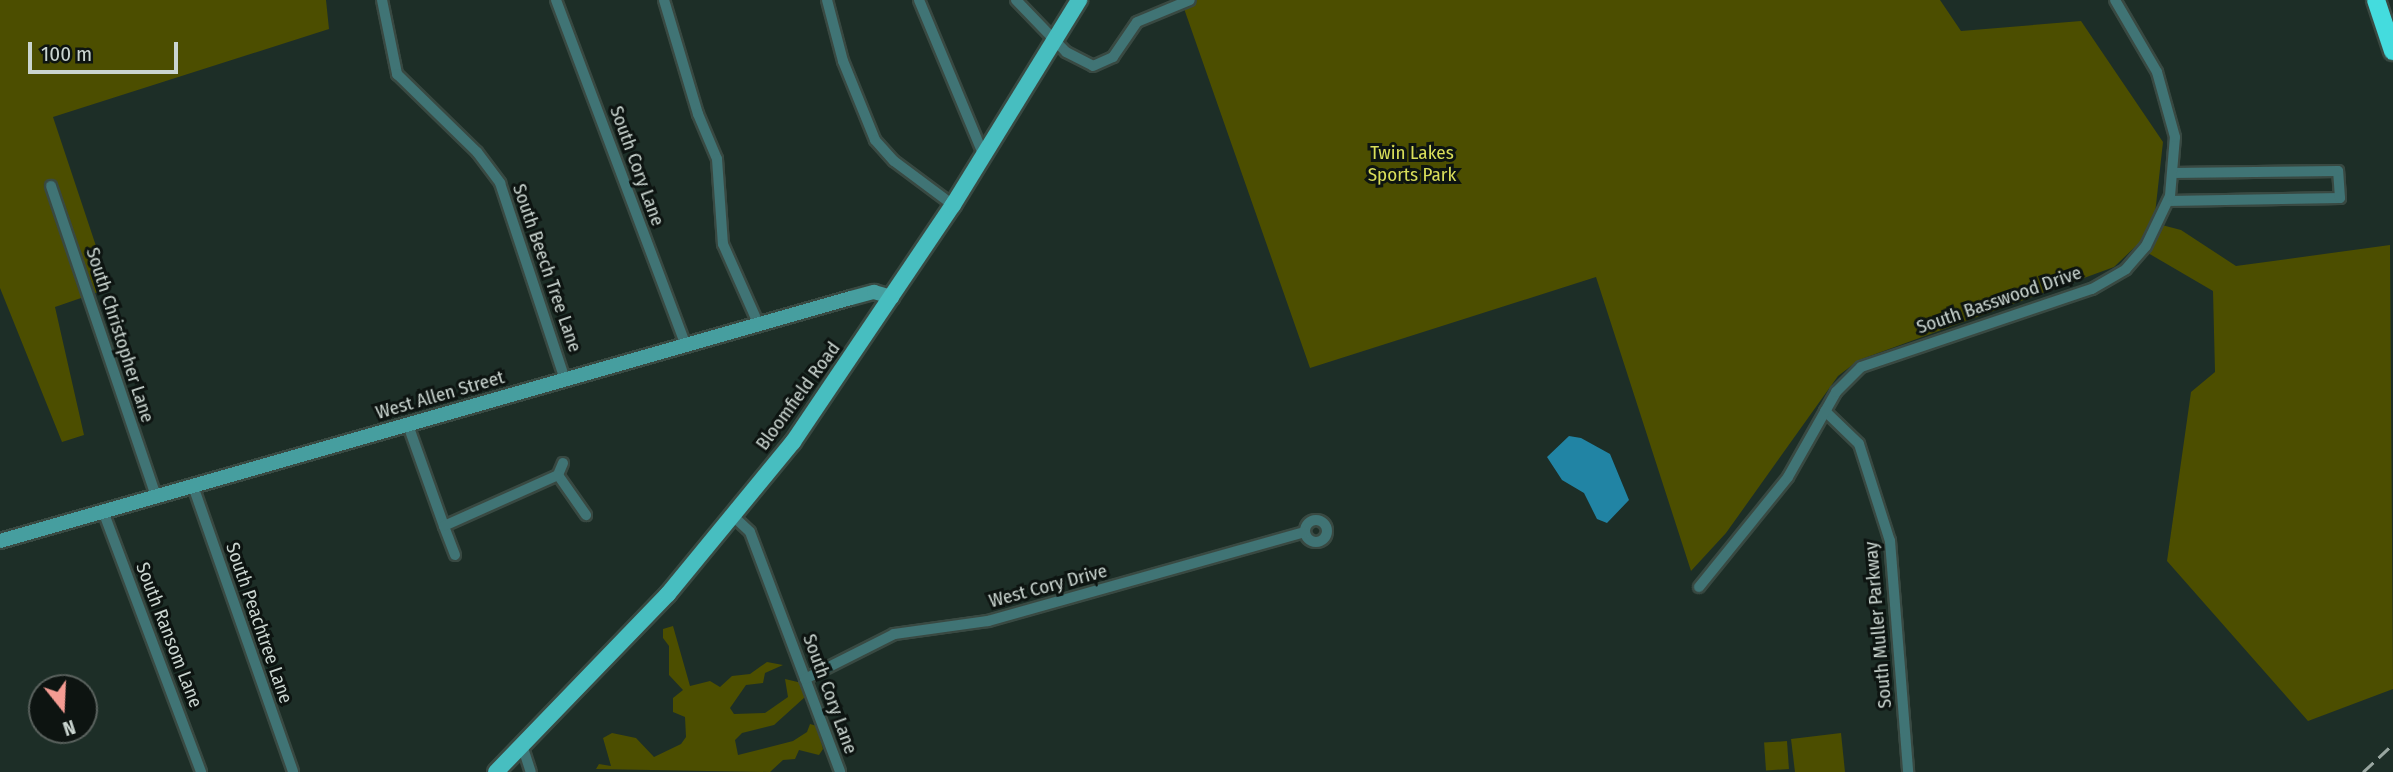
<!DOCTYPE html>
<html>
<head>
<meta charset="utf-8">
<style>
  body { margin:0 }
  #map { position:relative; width:2393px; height:772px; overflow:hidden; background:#1d2e27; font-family:"Fira Sans Condensed",sans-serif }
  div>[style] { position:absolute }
  .green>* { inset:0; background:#4c4e00; transform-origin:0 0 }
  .water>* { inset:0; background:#2184a4 }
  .roads { filter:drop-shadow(2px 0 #394942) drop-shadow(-2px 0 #394942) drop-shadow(0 2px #394942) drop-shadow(0 -2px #394942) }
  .street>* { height:10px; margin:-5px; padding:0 5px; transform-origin:5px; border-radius:5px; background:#407475 }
  .street>.ring { margin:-5px; padding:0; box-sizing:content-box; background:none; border:10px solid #407475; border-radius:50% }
  .secondary>* { height:14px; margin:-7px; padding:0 7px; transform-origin:7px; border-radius:7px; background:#469e9f }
  .primary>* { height:16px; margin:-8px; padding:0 8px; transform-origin:8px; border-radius:8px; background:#47bec0 }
  .highway>* { height:18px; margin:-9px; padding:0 9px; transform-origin:9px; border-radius:9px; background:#44dcde }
  .rail>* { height:2.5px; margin-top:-1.25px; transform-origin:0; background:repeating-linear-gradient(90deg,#99a6a0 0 14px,transparent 0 21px) }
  span { translate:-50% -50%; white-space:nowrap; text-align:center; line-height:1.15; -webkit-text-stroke:6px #0d1411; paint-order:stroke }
  .park-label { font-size:19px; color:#d9de5a }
  .street-label { font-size:19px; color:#cad5d0 }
  .north { position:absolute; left:28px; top:674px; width:70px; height:70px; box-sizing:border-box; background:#0d1411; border:2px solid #59615d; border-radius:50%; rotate:162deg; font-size:19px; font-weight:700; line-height:28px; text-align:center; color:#cad5d0 }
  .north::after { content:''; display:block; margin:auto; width:24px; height:32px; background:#f59c93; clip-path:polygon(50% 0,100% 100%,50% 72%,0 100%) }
  .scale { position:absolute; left:28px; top:42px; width:150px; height:32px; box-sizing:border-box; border:4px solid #cad5d0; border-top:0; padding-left:9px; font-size:21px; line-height:24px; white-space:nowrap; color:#cad5d0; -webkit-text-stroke:5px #0d1411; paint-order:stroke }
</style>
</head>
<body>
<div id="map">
  <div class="green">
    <div style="clip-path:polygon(0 0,326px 0,329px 29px,53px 117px,110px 288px,55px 307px,84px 435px,62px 442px,0 288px)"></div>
    <div style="clip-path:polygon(1181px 0,1940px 0,1961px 31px,2081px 21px,2163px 142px,2154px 223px,2181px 230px,2236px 266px,2390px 245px,2393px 689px,2308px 721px,2167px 561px,2191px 392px,2215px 372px,2213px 291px,2136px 246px,2114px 267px,1859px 360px,1838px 376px,1726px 533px,1691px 571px,1596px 277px,1310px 368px)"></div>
    <div style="clip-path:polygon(673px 626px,690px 686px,710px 681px,720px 687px,732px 676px,750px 674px,767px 662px,783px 665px,765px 673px,763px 683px,746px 685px,730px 708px,734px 714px,765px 713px,788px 697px,785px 679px,802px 683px,805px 697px,774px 725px,742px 733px,735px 740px,738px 755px,793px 741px,807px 732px,810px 724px,817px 726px,823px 749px,819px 755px,799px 750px,795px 759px,783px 760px,770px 772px,596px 769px,599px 764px,611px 766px,603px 738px,612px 733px,636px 738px,654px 757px,681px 744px,686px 737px,685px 717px,673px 712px,673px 698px,683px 690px,669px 675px,669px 646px,663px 638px,663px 629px)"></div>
    <div style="clip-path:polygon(1841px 733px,1845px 772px,1795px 772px,1791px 739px)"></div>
    <div style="left:1787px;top:741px;width:28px;height:23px;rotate:86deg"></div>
  </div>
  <div class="water">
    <div style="clip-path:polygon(1569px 436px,1581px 438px,1610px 454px,1629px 500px,1607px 523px,1597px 519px,1584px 493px,1562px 480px,1547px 457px)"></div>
  </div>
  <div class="roads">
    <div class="street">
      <div style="left:382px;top:0;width:76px;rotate:78.5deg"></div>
      <div style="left:397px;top:74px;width:112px;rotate:44.3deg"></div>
      <div style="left:477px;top:152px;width:39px;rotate:53deg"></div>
      <div style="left:500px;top:183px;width:206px;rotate:71.7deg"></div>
      <div style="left:556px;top:0;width:367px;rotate:69.4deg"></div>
      <div style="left:664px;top:0;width:119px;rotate:73.4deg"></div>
      <div style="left:698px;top:114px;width:49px;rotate:67.1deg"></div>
      <div style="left:717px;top:159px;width:85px;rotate:86deg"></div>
      <div style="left:723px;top:244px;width:86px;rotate:66.1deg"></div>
      <div style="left:827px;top:0;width:63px;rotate:75.3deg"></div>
      <div style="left:843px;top:61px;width:85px;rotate:67.9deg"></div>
      <div style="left:875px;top:140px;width:28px;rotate:48deg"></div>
      <div style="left:894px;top:161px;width:74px;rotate:36.7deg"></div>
      <div style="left:919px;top:0;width:167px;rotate:67.4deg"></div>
      <div style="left:1016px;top:0;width:72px;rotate:46.1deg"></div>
      <div style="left:1066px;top:52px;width:30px;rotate:27deg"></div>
      <div style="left:1093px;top:66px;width:22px;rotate:-24deg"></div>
      <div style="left:1113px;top:57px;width:42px;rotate:-55.6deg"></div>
      <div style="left:1137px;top:22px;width:57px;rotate:-22.5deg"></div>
      <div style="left:51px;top:186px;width:327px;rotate:71.3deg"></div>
      <div style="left:2168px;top:201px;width:172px;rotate:-1deg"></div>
      <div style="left:2340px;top:198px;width:27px;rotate:-94deg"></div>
      <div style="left:2338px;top:171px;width:166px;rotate:179.3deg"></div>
      <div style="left:1825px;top:411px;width:47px;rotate:44.1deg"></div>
      <div style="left:1859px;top:444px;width:102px;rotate:72.3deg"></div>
      <div style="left:1890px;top:541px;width:232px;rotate:85.5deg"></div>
      <div style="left:408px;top:425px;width:107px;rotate:70.4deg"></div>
      <div style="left:563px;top:463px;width:13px;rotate:113deg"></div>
      <div style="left:558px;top:475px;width:49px;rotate:55deg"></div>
      <div style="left:193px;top:486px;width:303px;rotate:70.7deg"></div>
      <div style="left:103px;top:511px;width:279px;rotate:69.4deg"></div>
      <div style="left:733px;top:516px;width:23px;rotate:43deg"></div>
      <div style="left:750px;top:532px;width:256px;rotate:69.4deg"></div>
      <div class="ring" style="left:1305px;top:520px;width:12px;height:12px"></div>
      <div style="left:455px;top:555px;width:31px;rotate:-111deg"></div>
      <div style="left:444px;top:526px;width:125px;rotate:-24.1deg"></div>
      <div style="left:1699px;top:587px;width:141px;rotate:-51deg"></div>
      <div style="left:1788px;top:477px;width:98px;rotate:-60.5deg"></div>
      <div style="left:1836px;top:392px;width:35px;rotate:-45deg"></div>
      <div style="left:1861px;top:367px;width:244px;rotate:-18.7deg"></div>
      <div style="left:2092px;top:289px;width:39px;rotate:-30deg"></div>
      <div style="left:2126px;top:269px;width:30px;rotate:-49deg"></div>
      <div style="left:2146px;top:246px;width:55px;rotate:-64.4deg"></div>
      <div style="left:2170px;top:196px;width:59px;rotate:-85.2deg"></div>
      <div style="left:2175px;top:137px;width:67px;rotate:-105.5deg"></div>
      <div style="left:2157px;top:72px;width:83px;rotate:-120.3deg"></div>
      <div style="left:805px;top:679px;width:100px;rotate:-26.8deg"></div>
      <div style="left:894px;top:634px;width:95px;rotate:-7.9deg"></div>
      <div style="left:988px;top:621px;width:329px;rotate:-15.7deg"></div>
      <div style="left:522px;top:745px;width:28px;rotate:72deg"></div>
    </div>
    <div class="secondary">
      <div style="left:0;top:541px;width:885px;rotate:-15.94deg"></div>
      <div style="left:851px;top:298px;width:24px;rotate:-15deg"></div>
      <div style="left:874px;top:292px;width:19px;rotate:16deg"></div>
    </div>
    <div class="primary">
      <div style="left:496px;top:772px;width:248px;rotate:-46deg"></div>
      <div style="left:668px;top:594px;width:197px;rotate:-50.6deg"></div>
      <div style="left:793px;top:442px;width:286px;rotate:-56deg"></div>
      <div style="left:953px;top:205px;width:241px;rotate:-58.4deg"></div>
    </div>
    <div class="highway">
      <div style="left:2376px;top:0;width:54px;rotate:71.6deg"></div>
    </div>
  </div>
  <div class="rail">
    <div style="left:2363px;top:772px;width:41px;rotate:-43deg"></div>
  </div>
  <div class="park-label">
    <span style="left:1412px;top:164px">Twin Lakes<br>Sports Park</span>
  </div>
  <div class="street-label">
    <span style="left:637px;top:166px;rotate:70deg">South Cory Lane</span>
    <span style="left:547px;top:268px;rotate:71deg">South Beech Tree Lane</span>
    <span style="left:1999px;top:300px;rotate:-19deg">South Basswood Drive</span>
    <span style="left:120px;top:335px;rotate:72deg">South Christopher Lane</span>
    <span style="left:440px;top:395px;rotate:-16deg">West Allen Street</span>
    <span style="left:798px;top:396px;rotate:-54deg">Bloomfield Road</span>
    <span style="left:1048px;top:586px;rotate:-15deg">West Cory Drive</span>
    <span style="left:259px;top:623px;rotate:71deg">South Peachtree Lane</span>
    <span style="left:1878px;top:625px;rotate:-95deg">South Muller Parkway</span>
    <span style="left:169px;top:635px;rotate:69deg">South Ransom Lane</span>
    <span style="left:830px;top:694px;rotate:70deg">South Cory Lane</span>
  </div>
  <div class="north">N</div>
  <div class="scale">100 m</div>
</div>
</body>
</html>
